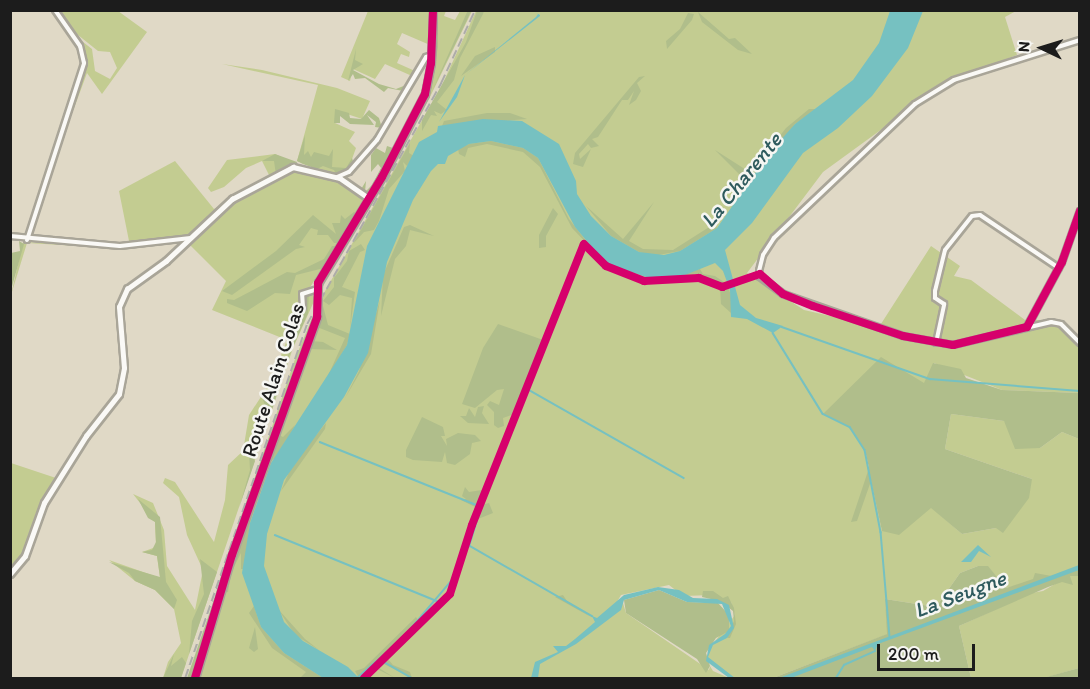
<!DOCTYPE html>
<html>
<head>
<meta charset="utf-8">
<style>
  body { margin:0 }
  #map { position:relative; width:1090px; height:689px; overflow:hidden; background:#e0d9c6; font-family:Itim,sans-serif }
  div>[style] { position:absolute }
  .green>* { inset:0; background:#c3cc91 }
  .forest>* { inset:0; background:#b0be8b }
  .water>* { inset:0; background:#76c1c1 }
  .stream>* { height:1.5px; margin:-0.75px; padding:0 0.75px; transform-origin:0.75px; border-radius:0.75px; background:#76c1c1 }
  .roads { filter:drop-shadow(2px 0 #a9a598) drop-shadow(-2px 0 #a9a598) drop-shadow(0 2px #a9a598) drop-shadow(0 -2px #a9a598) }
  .street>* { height:4px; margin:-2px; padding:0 2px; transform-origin:2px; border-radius:2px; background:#faf9f6 }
  .secondary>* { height:4.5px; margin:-2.25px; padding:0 2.25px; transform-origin:2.25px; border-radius:2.25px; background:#faf9f6 }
  .rail>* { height:1.5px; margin-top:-0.75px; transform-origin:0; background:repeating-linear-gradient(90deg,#adaca9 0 9px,transparent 0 13.5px) }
  .cycleway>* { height:8px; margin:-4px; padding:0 4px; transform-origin:4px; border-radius:4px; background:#d6006c }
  span { translate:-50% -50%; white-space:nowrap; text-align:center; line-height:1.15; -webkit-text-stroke:5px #f6f6f2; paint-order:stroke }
  .street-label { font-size:21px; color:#1c1c1c }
  .water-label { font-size:22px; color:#2e5a5d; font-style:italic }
  .frame { position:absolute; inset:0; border:12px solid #1c1c1c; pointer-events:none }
  .north { position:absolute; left:1012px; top:18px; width:60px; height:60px; -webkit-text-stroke:4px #f6f6f2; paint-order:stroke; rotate:274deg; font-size:16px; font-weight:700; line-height:24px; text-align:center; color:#1c1c1c }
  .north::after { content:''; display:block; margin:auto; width:21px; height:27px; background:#1c1c1c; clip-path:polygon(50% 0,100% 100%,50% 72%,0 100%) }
  .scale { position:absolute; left:877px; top:644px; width:98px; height:27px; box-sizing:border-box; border:3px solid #1c1c1c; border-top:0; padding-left:8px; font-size:18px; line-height:21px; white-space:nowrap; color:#1c1c1c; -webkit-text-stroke:4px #f6f6f2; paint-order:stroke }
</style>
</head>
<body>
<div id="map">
  <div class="green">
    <div style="clip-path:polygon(58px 11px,118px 11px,147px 32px,102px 94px,87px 73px,73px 111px,84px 62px,81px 45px,74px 35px,92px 49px,95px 71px,110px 79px,117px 68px,110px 52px,98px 51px,68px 27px)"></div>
    <div style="clip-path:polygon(368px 11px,432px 11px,430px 45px,402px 33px,397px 44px,410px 52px,409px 57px,401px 54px,397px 63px,415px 71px,412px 76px,385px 64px,375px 79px,353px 69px,350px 81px,341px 77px)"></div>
    <div style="clip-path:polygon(435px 11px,446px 11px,444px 16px,455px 20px,460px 11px,472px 11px,429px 99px,408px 133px,432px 75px)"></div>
    <div style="clip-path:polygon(476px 11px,1016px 11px,1005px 17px,1017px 55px,948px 81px,823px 172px,747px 273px,804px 310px,879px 327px,931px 246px,960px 266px,954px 276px,971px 280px,1025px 320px,1056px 320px,1067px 325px,1079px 341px,1079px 393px,1002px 390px,934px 363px,925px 383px,850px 427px,865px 450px,882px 531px,931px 507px,962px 534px,996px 528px,1032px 479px,945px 449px,951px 414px,1004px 421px,1040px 448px,1062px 432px,1079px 439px,1079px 569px,1006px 588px,988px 567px,978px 566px,960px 573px,936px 607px,885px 599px,888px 634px,773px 678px,731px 678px,712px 664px,707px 658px,710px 648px,735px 615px,731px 602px,714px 595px,683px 596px,669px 585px,621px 595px,617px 602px,623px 603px,626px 613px,709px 670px,710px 666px,713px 671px,729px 678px,198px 678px,230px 566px,319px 316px,320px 300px,442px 85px)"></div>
    <div style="clip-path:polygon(222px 64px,262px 70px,337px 88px,370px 101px,362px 119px,335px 110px,335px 123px,355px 132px,349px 141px,356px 148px,348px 170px,335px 176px,297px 161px,318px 85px)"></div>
    <div style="clip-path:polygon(408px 136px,329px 274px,319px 292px,324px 276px)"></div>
    <div style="clip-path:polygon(275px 154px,296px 164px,271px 179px,262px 161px,246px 168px,224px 187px,211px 192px,208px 188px,227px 160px)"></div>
    <div style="clip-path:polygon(175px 161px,214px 209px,243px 192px,221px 207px,192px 235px,130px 246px,119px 191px)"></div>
    <div style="clip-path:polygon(298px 167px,336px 178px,366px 197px,309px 289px,315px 299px,293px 348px,181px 678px,163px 678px,168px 662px,181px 643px,174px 609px,155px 590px,135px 581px,109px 560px,160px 578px,157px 556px,142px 552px,156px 547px,155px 522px,133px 494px,153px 503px,164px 530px,167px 566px,195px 610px,203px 570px,187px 535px,179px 497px,163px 483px,165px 478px,175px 482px,214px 542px,225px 500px,228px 465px,243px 451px,249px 415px,270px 383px,287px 340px,212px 310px,226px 281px,190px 245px,155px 274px,147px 276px,227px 205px)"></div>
    <div style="clip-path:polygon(181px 238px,148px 246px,130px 249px,27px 243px,11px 295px,23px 242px,130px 247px)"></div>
    <div style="clip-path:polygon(317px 306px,222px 578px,193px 677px,223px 571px,295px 359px)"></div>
    <div style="clip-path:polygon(11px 463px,59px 479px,36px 513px,23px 555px,11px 572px)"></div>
    <div style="clip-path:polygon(1069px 576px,1079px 576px,1079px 668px,1044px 678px,971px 678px,959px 626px,1032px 593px,1043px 591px)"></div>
  </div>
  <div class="forest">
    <div style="clip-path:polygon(468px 10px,471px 11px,466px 22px,433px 89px)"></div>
    <div style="clip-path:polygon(438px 11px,438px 47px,435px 63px,434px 35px)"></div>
    <div style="clip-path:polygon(477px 11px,484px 11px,483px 14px,460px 58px,454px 80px,437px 102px,447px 110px,441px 114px,434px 111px,437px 116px,431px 115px,422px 131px,422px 120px,466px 42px)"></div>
    <div style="clip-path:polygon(698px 12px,729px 39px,735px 38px,752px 54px,738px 50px,702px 22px)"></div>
    <div style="clip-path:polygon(688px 13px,694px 14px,692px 20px,667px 49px,666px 41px,680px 29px)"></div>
    <div style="clip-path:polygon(495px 47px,495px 52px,461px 76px,475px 56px)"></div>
    <div style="clip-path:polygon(356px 49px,355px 60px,363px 64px,353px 70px,379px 84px,396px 89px,406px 85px,403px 91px,388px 88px,384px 92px,365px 78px,355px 79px,353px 74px,348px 81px)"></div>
    <div style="clip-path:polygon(645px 76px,637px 83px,641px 91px,636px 100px,629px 105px,634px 91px,628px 100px,622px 100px,598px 137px,592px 139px,599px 146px,591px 148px,588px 144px,579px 154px,580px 159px,591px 149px,583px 167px,573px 164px,575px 153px,639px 77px)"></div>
    <div style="clip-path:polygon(335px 109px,349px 113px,350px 118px,361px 119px,369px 110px,379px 118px,382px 128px,375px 127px,376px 122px,367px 115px,374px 125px,350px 124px,340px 116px,340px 123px,334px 123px)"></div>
    <div style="clip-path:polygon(809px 109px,817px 109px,795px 124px,754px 177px,740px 175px,715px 150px,751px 173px,786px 128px)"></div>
    <div style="clip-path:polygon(487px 113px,510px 113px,527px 119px,442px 126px,444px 121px)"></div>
    <div style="clip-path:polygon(305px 135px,304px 155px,308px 151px,311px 157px,314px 152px,329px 156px,333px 149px,332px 167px,346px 168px,352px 158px,354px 164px,337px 176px,334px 170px,323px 166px,317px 169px,303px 164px,297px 161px)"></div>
    <div style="clip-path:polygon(491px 141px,523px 148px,538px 158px,569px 219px,593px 250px,572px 228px,540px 167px,523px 152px,487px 144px,468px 148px,465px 157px,459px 154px,458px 149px,469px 144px)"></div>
    <div style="clip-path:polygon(410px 143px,409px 153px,414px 156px,407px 166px,403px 162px,405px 171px,389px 189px,379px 221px,374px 230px,364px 232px,353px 244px)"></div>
    <div style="clip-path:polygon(387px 146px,393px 148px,393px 154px,369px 195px,360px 191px,366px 181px,365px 192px,372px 185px,381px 168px,378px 164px,371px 172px,371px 155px,376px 148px,385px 153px)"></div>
    <div style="clip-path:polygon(275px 154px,297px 162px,296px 164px,276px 175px,274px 161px,262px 161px)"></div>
    <div style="clip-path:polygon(654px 202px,629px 241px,643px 249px,673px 250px,714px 224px,717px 228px,680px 251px,653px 256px,639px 252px,611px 236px,586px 206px,623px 239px)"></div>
    <div style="clip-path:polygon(553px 208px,558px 214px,546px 236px,546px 247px,539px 248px,539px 235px)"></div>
    <div style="clip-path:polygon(354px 212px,357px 214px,340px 243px,334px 243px,328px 235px,317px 235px,318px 230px,311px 228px,299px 245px,305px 247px,296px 249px,232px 295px,222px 291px,276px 251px,313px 215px,336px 234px,332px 223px,340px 223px,341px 215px,345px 219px)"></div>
    <div style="clip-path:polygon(410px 225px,434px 236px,410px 230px,406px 246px,395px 259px,381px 316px,383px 275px,404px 227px)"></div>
    <div style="clip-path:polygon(19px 241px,24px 244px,11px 290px,11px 253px,20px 251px)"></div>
    <div style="clip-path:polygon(361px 244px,365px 250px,360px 252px,342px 287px,355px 292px,350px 329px,352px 298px,340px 295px,329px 305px,323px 301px,334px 287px,334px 278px,347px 261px,349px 251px)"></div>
    <div style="clip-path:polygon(332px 246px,337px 246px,324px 268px,296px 275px,290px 294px,275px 293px,247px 311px,227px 303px,227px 299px,234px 300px,287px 272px,295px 273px,324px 259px)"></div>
    <div style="clip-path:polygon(700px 269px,703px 274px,715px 276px,727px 284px,692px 280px,691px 276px,662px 281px,657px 279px)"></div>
    <div style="clip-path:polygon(728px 286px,731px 296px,731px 313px,721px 304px,720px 288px)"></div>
    <div style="clip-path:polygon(309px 289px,308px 313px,282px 372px,304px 312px,302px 294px)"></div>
    <div style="clip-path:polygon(380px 300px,371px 354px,345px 398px,359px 371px)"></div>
    <div style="clip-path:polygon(323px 306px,328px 325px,350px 334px,347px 345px,327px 378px,345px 338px,317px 327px)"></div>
    <div style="clip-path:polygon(498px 324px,546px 341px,522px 401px,514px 414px,503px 418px,504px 426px,498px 428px,494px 425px,494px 412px,487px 405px,490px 401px,499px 405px,504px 389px,497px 390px,475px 408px,462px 404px,483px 348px)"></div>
    <div style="clip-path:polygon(311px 341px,323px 342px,337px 350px,310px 349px,308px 343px)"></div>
    <div style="clip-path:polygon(881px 357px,924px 383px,933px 363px,961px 369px,966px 378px,1002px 390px,1079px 393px,1079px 439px,1062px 432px,1040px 448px,1015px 449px,1004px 421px,951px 414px,945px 449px,1032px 479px,1029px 498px,1003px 533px,996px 528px,962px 534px,931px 508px,899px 535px,882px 531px,871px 481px,857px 521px,851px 522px,869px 468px,865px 450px,850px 427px,823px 414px)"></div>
    <div style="clip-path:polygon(274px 388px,277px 393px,273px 407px,264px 424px,266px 408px,263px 400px)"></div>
    <div style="clip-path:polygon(484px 406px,482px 413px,489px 424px,468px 423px,460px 416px,466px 416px,469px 408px,475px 417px,478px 407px)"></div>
    <div style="clip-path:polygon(422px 417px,443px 427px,445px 436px,441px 436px,447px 446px,446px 439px,458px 433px,475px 435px,481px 441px,472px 443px,470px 454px,455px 465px,447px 463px,445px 452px,442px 462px,413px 460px,406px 457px,406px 450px)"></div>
    <div style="clip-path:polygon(326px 423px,325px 429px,281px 491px,292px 465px)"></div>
    <div style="clip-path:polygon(295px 425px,281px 453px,269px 463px,250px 523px,244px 569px,241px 569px,241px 553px,231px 573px,228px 592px,222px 593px,277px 434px,283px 437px)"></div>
    <div style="clip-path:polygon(249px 452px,255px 461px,239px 508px,250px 470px)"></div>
    <div style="clip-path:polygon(465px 487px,469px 492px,482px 490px,477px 508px,461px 500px,466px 499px,462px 496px)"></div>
    <div style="clip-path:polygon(138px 499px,160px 517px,166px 582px,177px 600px,174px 609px,155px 590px,135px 581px,129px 573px,109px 562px,160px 577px,157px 556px,142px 552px,152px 550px,156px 542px,155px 522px,148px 518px)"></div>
    <div style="clip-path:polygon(489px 503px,493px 513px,478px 519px,481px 505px)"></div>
    <div style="clip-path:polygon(200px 559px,217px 572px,189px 654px,192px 621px,204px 594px)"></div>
    <div style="clip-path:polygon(978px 566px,988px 566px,1006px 588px,1033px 579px,1035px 573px,1057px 577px,1079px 569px,1079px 576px,1070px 576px,1073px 585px,1062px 582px,1048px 587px,959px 626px,971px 678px,773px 678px,887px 634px,885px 599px,936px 607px,960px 573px)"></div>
    <div style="clip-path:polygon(659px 590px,687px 602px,718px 603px,729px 615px,729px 631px,716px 638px,706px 653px,710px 666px,706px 673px,697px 659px,626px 613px,624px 600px)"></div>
    <div style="clip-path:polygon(713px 591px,723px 598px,728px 596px,734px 608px,736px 624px,730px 638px,727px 638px,734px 621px,733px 611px,720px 601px,702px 597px,703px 591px)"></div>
    <div style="clip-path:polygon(563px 595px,567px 601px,591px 617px,555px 597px)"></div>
    <div style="clip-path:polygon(215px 597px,193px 678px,187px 678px)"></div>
    <div style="clip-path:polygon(254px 606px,261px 627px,284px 653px,323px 678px,300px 678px,306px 672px,272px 648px,249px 613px)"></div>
    <div style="clip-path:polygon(278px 609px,305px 639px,319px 650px,295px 635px)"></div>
    <div style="clip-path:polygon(416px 617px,420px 623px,387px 658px,393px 665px,410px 672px,412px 678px,384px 664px,379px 668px,395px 678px,377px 669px,359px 678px,355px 671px,364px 668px)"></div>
    <div style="clip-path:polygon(255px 627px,258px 649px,254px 652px,249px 648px)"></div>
    <div style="clip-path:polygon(174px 654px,171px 666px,182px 657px,186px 663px,181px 678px,163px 678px)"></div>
    <div style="clip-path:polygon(1079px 668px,1079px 678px,1044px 678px,1050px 676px)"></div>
  </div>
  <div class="water">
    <div style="clip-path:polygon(533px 11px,540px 15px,540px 16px,465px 75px,457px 97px,439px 122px,465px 75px,536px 17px,538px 14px)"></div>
    <div style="clip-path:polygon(890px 11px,923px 11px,908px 48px,872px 96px,838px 128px,803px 153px,752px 223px,725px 250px,740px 305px,756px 318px,783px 326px,773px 333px,747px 319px,731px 317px,730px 290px,723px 271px,715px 263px,685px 275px,655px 280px,605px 263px,575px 227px,538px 158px,523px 148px,491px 141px,469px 144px,448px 156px,445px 164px,438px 164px,431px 171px,413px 200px,387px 262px,368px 353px,344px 397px,284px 480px,267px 534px,264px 566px,284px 622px,303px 641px,348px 667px,359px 678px,323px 678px,284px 653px,261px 627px,242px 573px,250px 523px,271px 463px,347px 345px,367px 246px,419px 142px,437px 132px,438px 126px,483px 119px,522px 121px,559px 144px,576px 181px,577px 194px,591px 216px,611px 236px,639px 252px,664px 255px,680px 251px,717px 228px,770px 152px,795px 124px,853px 80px,879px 43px)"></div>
    <div style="clip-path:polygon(978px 545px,991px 557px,979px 551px,971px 562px,961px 562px)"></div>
    <div style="clip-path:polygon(1079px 565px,1079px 570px,878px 644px,875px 651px,872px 647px,791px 678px,779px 678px)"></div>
    <div style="clip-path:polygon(658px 587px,679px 590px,693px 598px,717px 599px,729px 605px,734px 628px,727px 638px,713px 645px,708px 657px,735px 678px,729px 678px,706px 661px,709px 645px,725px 634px,731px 626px,722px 604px,687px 602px,659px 590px,624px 600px,621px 610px,576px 644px,540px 664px,538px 678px,531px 678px,535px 662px,558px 652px,553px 646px,566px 646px,575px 639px,595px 622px,592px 616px,597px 618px,624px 595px)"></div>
  </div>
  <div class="stream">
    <div style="left:782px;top:327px;width:157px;rotate:19.4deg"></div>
    <div style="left:930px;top:379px;width:150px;rotate:4.6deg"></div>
    <div style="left:773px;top:333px;width:95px;rotate:58.3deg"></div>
    <div style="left:823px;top:414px;width:30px;rotate:26deg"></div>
    <div style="left:850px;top:427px;width:27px;rotate:57deg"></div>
    <div style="left:865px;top:450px;width:84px;rotate:79deg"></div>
    <div style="left:881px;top:532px;width:105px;rotate:85.1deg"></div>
    <div style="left:529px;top:390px;width:178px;rotate:29.6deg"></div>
    <div style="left:320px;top:442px;width:169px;rotate:21.9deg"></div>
    <div style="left:481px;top:509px;width:39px;rotate:107deg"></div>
    <div style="left:470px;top:546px;width:141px;rotate:29.8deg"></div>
    <div style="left:275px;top:535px;width:175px;rotate:22.2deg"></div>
    <div style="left:384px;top:662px;width:32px;rotate:30deg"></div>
    <div style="left:357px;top:678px;width:58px;rotate:-40.8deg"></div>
    <div style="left:401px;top:640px;width:79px;rotate:-49.6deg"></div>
    <div style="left:452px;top:580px;width:204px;rotate:-69.3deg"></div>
    <div style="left:836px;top:678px;width:15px;rotate:-58deg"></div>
    <div style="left:844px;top:665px;width:34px;rotate:-24deg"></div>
  </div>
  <div class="roads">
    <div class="street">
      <div style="left:1080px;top:40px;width:132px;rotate:162.4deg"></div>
      <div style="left:954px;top:80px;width:46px;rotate:148.4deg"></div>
      <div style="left:915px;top:104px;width:195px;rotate:136.5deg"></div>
      <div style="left:774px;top:238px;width:20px;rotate:123deg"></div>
      <div style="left:763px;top:255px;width:16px;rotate:104deg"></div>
      <div style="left:759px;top:271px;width:6px;rotate:81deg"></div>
      <div style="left:760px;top:277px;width:29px;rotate:36deg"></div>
      <div style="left:783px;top:294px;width:127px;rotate:19.3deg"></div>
      <div style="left:903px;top:336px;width:51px;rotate:10.2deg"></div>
      <div style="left:953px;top:345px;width:101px;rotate:-13.2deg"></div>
      <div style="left:1051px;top:322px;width:10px;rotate:11deg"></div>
      <div style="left:1061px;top:324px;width:27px;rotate:45deg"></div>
      <div style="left:337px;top:177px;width:13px;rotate:-23deg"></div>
      <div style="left:349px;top:172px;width:43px;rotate:-48.8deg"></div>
      <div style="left:377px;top:140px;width:96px;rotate:-59.4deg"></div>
      <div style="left:426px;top:57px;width:6px;rotate:-18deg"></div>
      <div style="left:10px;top:236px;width:110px;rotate:5.2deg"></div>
      <div style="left:120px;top:246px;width:71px;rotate:-6.4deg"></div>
      <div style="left:27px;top:240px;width:186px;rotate:-72.1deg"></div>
      <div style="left:84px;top:63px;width:17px;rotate:-103deg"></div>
      <div style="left:80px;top:46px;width:44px;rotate:-124.8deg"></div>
      <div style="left:303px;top:307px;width:13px;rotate:-94deg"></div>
      <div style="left:302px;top:294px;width:16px;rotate:-18deg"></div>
      <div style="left:1027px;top:327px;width:74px;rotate:-61.7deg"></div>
      <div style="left:1062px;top:262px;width:54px;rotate:-70.6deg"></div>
      <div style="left:936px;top:343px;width:40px;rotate:-78deg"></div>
      <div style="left:944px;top:304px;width:11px;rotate:-146deg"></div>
      <div style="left:935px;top:298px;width:7px;rotate:-90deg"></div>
      <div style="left:935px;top:291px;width:42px;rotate:-76.3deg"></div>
      <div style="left:945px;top:250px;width:43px;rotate:-51.5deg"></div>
      <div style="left:972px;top:216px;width:8px;rotate:-7deg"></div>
      <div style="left:980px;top:215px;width:95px;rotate:33.9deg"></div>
    </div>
    <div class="secondary">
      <div style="left:10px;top:574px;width:23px;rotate:-50deg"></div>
      <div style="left:25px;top:556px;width:56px;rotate:-70.3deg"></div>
      <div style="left:44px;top:503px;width:79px;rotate:-57.9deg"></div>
      <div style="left:86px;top:436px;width:53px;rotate:-51.8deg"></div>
      <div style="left:119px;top:394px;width:26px;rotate:-79deg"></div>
      <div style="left:124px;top:368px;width:61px;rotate:-94.7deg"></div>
      <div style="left:119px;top:307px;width:20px;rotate:-66deg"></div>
      <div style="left:127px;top:289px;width:48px;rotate:-35.7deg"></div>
      <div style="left:166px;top:261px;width:91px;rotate:-43.2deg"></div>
      <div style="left:232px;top:199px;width:69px;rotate:-27.7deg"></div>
      <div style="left:293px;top:167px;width:48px;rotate:13.2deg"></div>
      <div style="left:340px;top:178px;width:35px;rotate:35deg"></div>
      <div style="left:195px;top:678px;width:128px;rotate:-73.3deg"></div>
      <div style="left:232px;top:555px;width:253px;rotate:-70.3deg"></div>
      <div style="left:317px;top:317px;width:34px;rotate:-88deg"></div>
      <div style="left:318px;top:283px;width:124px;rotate:-58.9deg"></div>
      <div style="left:382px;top:177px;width:93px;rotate:-62.6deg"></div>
      <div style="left:425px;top:94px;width:32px;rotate:-79deg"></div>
      <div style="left:431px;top:63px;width:53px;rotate:-87.8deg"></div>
    </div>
  </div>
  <div class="rail">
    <div style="left:185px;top:678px;width:374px;rotate:-71deg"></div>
    <div style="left:307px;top:324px;width:276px;rotate:-60.9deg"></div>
    <div style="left:441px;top:83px;width:81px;rotate:-65deg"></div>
  </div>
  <div class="cycleway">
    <div style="left:195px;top:678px;width:128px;rotate:-73.3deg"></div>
    <div style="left:232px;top:555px;width:253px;rotate:-70.3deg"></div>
    <div style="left:317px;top:317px;width:34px;rotate:-88deg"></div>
    <div style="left:318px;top:283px;width:124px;rotate:-58.9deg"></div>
    <div style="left:382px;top:177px;width:93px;rotate:-62.6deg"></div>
    <div style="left:425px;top:94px;width:32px;rotate:-79deg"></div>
    <div style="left:431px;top:63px;width:53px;rotate:-87.8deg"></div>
    <div style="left:364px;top:678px;width:120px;rotate:-44.3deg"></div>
    <div style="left:450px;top:594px;width:72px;rotate:-72.3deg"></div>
    <div style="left:472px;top:525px;width:302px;rotate:-68.3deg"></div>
    <div style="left:584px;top:244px;width:31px;rotate:45deg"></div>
    <div style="left:606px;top:266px;width:41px;rotate:21.5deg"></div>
    <div style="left:644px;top:281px;width:55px;rotate:-3.1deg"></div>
    <div style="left:699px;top:278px;width:25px;rotate:21deg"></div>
    <div style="left:722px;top:287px;width:40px;rotate:-18.9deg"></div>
    <div style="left:760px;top:274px;width:30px;rotate:41deg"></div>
    <div style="left:783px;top:294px;width:32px;rotate:22deg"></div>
    <div style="left:813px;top:306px;width:95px;rotate:18.4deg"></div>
    <div style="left:903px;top:336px;width:51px;rotate:10.2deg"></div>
    <div style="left:953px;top:345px;width:76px;rotate:-13.7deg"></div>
    <div style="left:1027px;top:327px;width:74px;rotate:-61.7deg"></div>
    <div style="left:1062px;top:262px;width:54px;rotate:-70.6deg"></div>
  </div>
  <div class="street-label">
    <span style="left:273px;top:380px;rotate:-72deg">Route Alain Colas</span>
  </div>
  <div class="water-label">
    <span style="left:741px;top:180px;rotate:-51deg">La Charente</span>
    <span style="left:960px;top:594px;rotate:-21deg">La Seugne</span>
  </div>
  <div class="frame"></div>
  <div class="north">N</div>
  <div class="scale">200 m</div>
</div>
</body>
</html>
